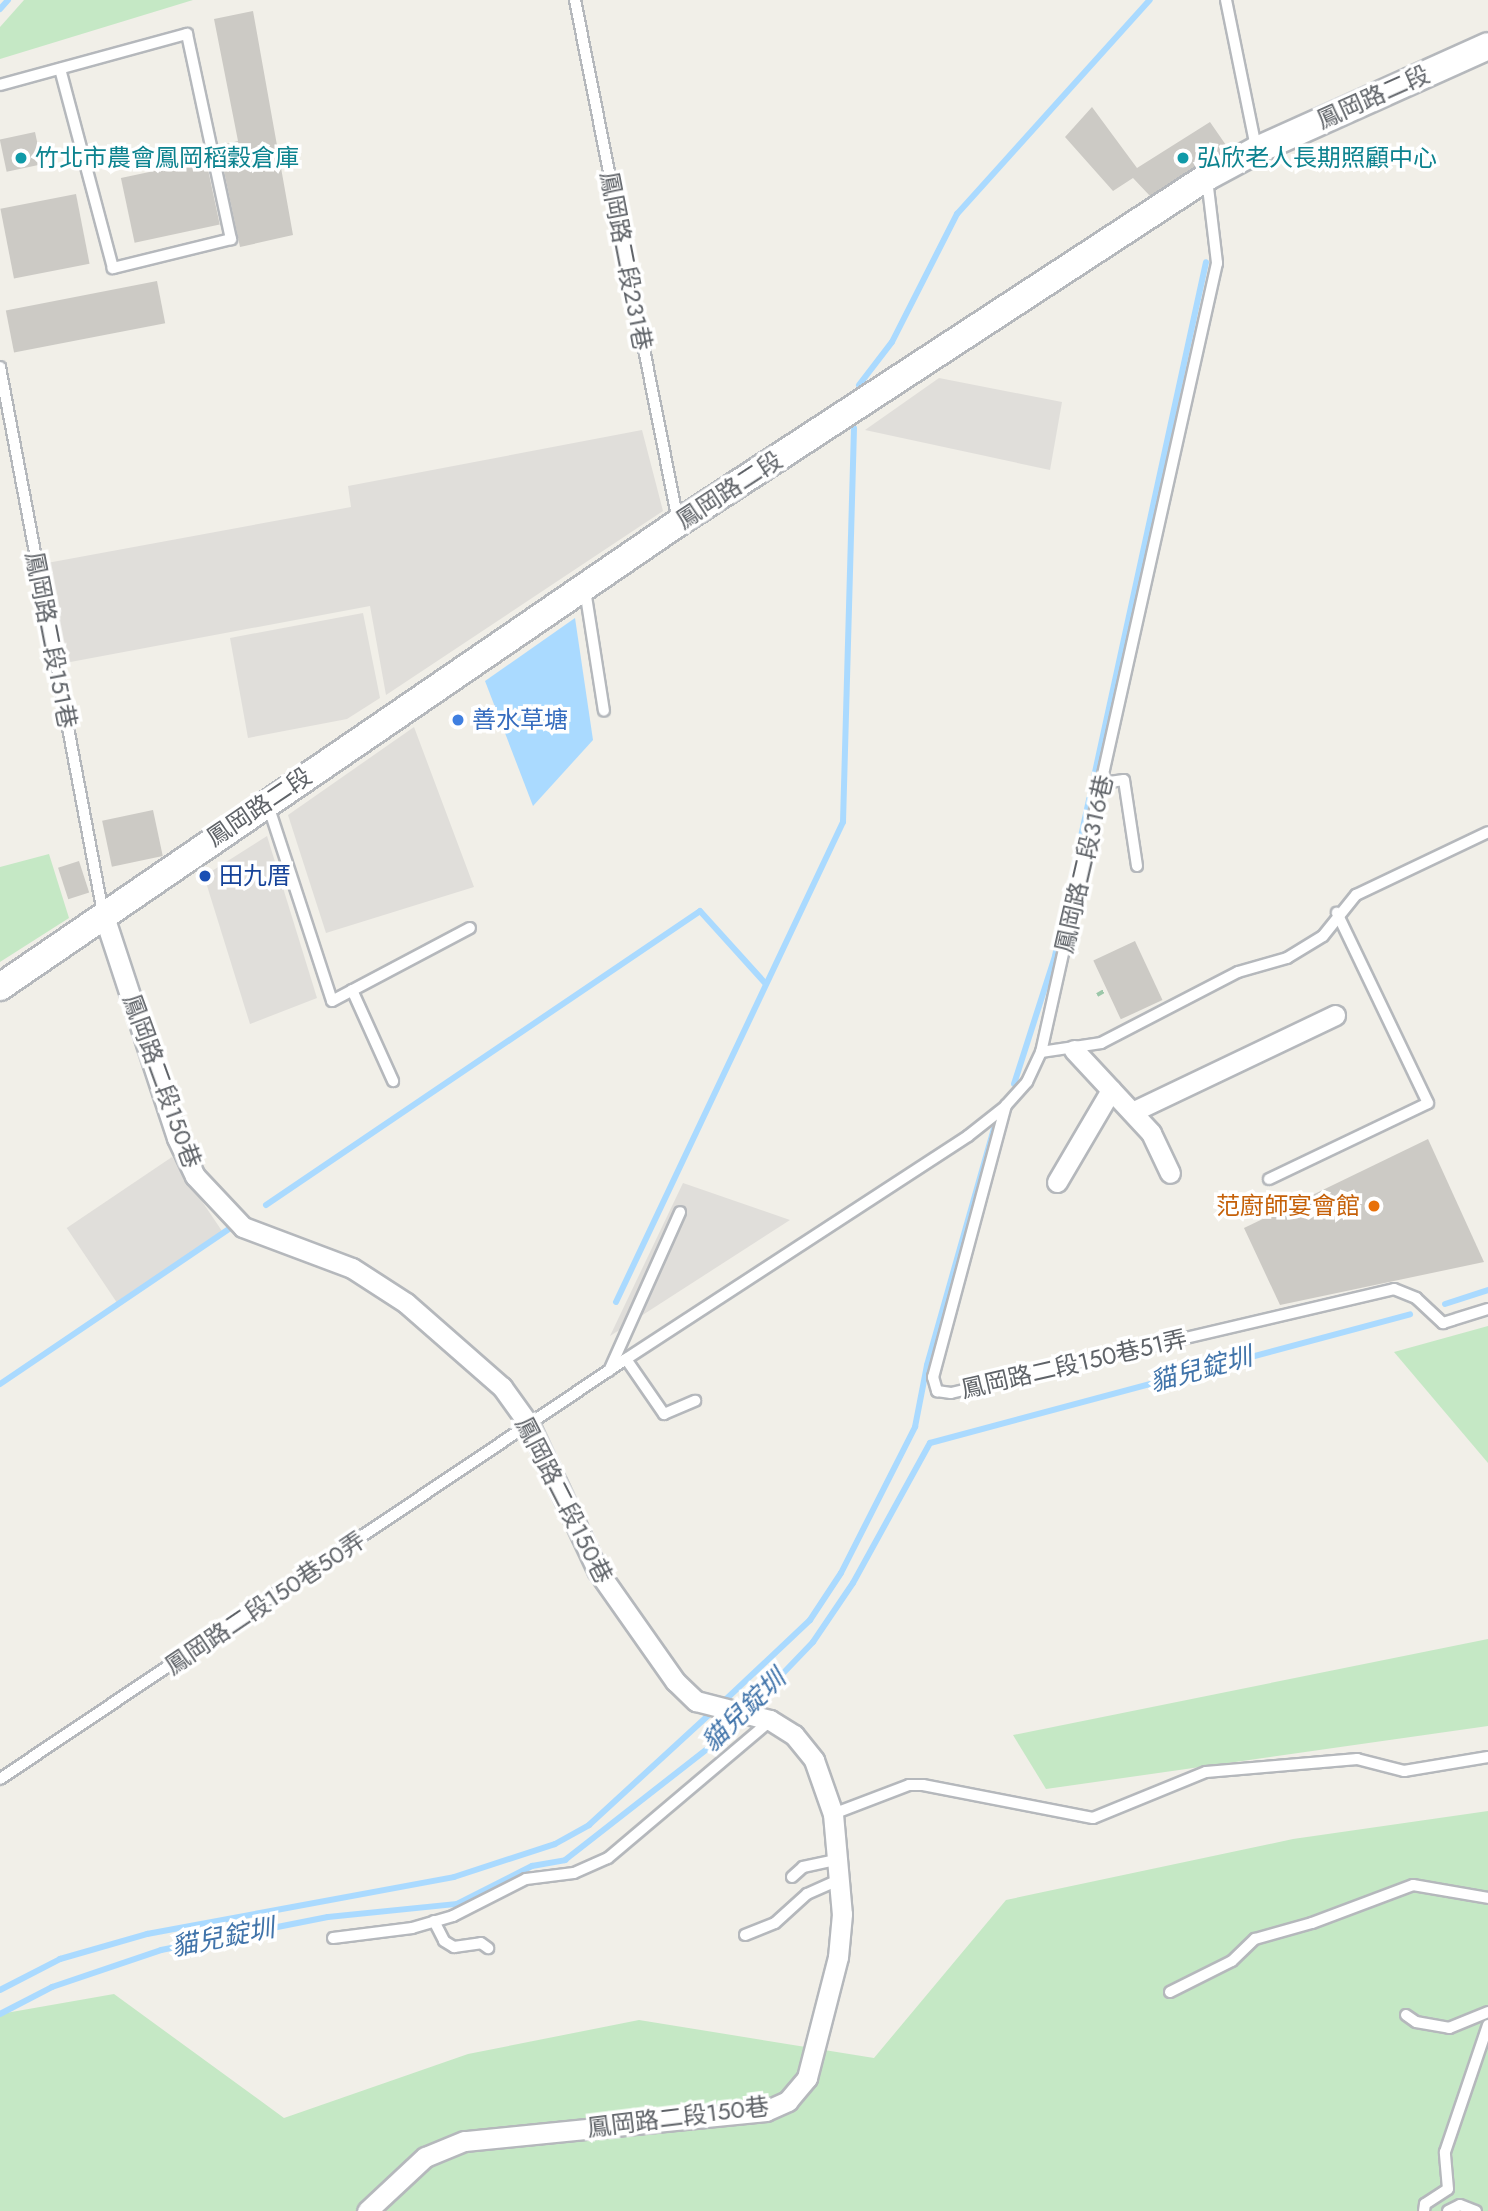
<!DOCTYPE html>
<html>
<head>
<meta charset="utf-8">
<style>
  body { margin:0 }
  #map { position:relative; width:1488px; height:2211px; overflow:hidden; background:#f1efe8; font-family:Jost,"Noto Sans TC",sans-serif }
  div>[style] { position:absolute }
  .industrial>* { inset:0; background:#e0deda; transform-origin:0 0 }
  .green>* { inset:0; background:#c5e8c5 }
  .water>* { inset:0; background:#aadaff }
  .stream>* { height:6px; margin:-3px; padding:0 3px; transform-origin:3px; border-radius:3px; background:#aadaff }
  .building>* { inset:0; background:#cccac5; transform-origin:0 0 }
  .path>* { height:3.5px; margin-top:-1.75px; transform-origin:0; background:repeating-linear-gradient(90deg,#9cc7a9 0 7px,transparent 0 10.5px) }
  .roads { filter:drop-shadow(2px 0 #b5b8bc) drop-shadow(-2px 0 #b5b8bc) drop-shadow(0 2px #b5b8bc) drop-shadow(0 -2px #b5b8bc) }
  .lane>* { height:10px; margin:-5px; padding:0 5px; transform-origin:5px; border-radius:5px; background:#fff }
  .street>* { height:19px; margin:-9.5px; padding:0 9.5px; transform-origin:9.5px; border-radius:9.5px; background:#fff }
  .secondary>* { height:26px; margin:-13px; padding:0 13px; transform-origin:13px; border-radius:13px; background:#fff }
  .dots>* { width:19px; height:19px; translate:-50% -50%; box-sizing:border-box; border:4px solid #fff; border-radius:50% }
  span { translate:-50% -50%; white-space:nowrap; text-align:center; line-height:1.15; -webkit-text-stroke:7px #fff; paint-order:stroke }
  .street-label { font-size:24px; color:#5f6368 }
  .culture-label { font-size:24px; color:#0d838f }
  .left { translate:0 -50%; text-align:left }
  .shop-label { font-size:24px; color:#366cbe }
  .transit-label { font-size:24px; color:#164399 }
  .food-label { font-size:24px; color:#c56008 }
  .right { translate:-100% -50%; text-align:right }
  .water-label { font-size:26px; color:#4174aa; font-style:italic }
</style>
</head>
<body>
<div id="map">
  <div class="industrial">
    <div style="clip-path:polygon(939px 378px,1062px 402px,1050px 470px,865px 430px)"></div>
    <div style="clip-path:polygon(642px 430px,663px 511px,386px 695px,370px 606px,65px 663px,47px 563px,351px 507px,348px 486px)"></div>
    <div style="clip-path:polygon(363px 613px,380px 698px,347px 719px,248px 738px,230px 638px)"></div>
    <div style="clip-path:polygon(414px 727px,474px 887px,326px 933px,288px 815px)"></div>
    <div style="clip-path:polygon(267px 836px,317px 998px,250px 1024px,204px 876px)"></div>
    <div style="left:172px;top:1157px;width:90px;height:127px;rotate:56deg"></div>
    <div style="clip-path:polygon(683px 1183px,790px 1220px,610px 1336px)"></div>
  </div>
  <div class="green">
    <div style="clip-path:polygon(24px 0,193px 0,0 59px,0 27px)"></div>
    <div style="clip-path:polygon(49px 854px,69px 918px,0 962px,0 867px)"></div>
    <div style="clip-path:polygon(1488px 1326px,1488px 1463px,1394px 1352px)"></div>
    <div style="clip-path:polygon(1488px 1639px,1488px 1726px,1046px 1789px,1013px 1735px)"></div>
    <div style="clip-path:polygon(1488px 1811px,1488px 2211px,0 2211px,0 2014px,114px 1994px,284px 2118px,468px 2054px,639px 2020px,874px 2058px,1006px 1900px,1293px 1839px)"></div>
  </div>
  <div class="water">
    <div style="clip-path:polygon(575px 618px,593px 740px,533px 806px,485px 681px)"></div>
  </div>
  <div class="stream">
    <div style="left:0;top:9px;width:12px;rotate:-48deg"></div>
    <div style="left:859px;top:385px;width:54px;rotate:-52.5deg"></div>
    <div style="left:892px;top:342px;width:144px;rotate:-63.1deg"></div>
    <div style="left:957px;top:214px;width:288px;rotate:-48deg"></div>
    <div style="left:1014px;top:1084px;width:134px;rotate:-72.2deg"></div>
    <div style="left:1055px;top:956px;width:710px;rotate:-77.72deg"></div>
    <div style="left:266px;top:1205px;width:524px;rotate:-34.11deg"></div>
    <div style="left:700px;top:911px;width:98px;rotate:47.9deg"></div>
    <div style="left:616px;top:1302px;width:531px;rotate:-64.69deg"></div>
    <div style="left:843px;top:822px;width:394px;rotate:-88.4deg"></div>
    <div style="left:1445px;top:1304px;width:45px;rotate:-18deg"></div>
    <div style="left:0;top:1384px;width:280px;rotate:-34.1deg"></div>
    <div style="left:722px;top:1703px;width:121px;rotate:-43.3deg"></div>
    <div style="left:810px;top:1620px;width:56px;rotate:-56.6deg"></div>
    <div style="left:841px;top:1573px;width:164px;rotate:-63.1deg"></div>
    <div style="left:915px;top:1427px;width:63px;rotate:-79deg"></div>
    <div style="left:927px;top:1365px;width:245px;rotate:-74.2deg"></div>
    <div style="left:0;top:1990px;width:68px;rotate:-27.3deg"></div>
    <div style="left:60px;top:1959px;width:91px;rotate:-16deg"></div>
    <div style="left:147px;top:1934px;width:312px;rotate:-10.5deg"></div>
    <div style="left:454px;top:1877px;width:106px;rotate:-18.1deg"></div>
    <div style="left:555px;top:1844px;width:39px;rotate:-29deg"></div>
    <div style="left:589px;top:1825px;width:170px;rotate:-42.6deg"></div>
    <div style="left:0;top:2014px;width:59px;rotate:-27.4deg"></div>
    <div style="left:52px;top:1987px;width:115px;rotate:-18.7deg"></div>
    <div style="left:161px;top:1950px;width:170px;rotate:-11.2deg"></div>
    <div style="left:328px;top:1917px;width:130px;rotate:-5.8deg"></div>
    <div style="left:457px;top:1904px;width:84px;rotate:-26.9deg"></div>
    <div style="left:532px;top:1866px;width:34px;rotate:-10deg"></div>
    <div style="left:565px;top:1860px;width:198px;rotate:-38deg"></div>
    <div style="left:721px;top:1738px;width:133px;rotate:-46.2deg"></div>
    <div style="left:813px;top:1642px;width:71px;rotate:-55.9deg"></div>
    <div style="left:853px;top:1583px;width:160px;rotate:-61.2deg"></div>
    <div style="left:930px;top:1443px;width:497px;rotate:-15deg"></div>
  </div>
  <div class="building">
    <div style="clip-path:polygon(253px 11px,293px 235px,240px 247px,221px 157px,222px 145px,238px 141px,214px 19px)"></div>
    <div style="clip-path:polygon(1092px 107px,1137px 168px,1210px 122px,1228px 148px,1150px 196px,1133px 178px,1113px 191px,1065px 137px)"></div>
    <div style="left:35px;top:132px;width:33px;height:36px;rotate:78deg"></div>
    <div style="left:206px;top:160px;width:66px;height:87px;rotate:78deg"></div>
    <div style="left:76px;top:194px;width:71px;height:77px;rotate:79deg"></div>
    <div style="left:157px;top:281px;width:43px;height:154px;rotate:79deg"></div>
    <div style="left:153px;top:810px;width:47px;height:52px;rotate:78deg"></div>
    <div style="left:79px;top:861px;width:33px;height:22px;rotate:72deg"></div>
    <div style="left:1135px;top:941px;width:65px;height:46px;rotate:65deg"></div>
    <div style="clip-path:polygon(1428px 1139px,1484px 1262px,1280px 1305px,1244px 1228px)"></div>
  </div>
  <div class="path">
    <div style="left:1097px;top:995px;width:10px;rotate:-29deg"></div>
  </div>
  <div class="roads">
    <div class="lane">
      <div style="left:575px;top:0;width:531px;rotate:78.82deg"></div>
      <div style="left:1226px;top:0;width:150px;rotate:78.5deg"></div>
      <div style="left:0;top:85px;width:194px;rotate:-15.3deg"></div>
      <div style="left:187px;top:34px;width:210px;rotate:77.9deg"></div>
      <div style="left:231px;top:239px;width:122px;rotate:166.2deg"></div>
      <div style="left:113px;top:268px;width:206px;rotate:-104.9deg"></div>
      <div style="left:1207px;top:179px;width:85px;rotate:83.2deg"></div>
      <div style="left:1217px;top:263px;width:808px;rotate:102.57deg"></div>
      <div style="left:1041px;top:1052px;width:33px;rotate:115deg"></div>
      <div style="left:1027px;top:1082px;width:31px;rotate:132deg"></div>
      <div style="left:1006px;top:1105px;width:282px;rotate:105deg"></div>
      <div style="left:933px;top:1377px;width:15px;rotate:74deg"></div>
      <div style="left:937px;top:1391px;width:14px;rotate:8deg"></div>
      <div style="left:951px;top:1393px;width:455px;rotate:-13.2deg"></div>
      <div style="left:1394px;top:1289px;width:24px;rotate:22deg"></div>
      <div style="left:1416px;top:1298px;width:37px;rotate:43deg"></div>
      <div style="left:1443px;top:1323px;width:47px;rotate:-17.3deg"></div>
      <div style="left:0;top:367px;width:556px;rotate:79.32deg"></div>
      <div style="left:585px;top:590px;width:122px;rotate:81.1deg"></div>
      <div style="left:1102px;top:783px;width:22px;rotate:-8deg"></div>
      <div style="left:1124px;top:780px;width:87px;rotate:81.4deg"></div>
      <div style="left:268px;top:805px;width:206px;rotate:71.9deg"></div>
      <div style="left:332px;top:1001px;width:156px;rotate:-27.9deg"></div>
      <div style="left:352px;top:990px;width:100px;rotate:65.7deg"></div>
      <div style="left:1041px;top:1052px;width:61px;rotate:-8.5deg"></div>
      <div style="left:1101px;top:1043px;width:154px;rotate:-27.4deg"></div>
      <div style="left:1238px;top:972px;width:51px;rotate:-15.9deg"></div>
      <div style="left:1287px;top:958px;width:42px;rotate:-31.4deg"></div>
      <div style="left:1323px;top:936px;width:53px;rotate:-51.2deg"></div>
      <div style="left:1356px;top:895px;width:146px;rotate:-25.5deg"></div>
      <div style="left:1269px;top:1179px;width:176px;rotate:-25.5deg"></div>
      <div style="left:1428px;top:1103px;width:211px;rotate:-115.6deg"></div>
      <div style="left:626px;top:1359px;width:67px;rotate:55.4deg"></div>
      <div style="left:664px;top:1414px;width:34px;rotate:-23deg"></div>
      <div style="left:609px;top:1371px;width:174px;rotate:-65.9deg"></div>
      <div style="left:0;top:1779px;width:754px;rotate:-33.86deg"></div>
      <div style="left:626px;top:1359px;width:408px;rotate:-33.1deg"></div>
      <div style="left:968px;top:1136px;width:48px;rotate:-38.3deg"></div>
      <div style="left:833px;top:1814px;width:81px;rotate:-20.9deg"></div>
      <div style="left:909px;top:1785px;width:14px"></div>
      <div style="left:923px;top:1785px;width:173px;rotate:11deg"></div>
      <div style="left:1093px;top:1818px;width:122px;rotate:-22.2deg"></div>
      <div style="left:1206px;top:1772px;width:152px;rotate:-4.9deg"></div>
      <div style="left:1357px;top:1759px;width:49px;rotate:14.3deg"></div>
      <div style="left:1404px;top:1771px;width:85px;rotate:-9.5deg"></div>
      <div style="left:792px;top:1877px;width:15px;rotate:-42deg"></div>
      <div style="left:803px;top:1867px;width:35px;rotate:-12deg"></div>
      <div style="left:434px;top:1921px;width:22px;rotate:63deg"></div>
      <div style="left:444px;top:1941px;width:12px;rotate:31deg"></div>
      <div style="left:454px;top:1947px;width:27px;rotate:-8deg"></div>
      <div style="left:481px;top:1943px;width:9px;rotate:36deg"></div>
      <div style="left:745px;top:1935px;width:32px;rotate:-22deg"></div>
      <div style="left:775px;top:1923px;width:43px;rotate:-42.2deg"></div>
      <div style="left:807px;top:1894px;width:36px;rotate:-24deg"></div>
      <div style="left:333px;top:1938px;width:80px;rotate:-7.2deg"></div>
      <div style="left:412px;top:1928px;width:43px;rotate:-16.3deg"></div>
      <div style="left:453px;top:1916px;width:82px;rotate:-26.9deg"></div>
      <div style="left:526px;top:1879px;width:48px;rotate:-7.1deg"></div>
      <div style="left:574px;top:1873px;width:37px;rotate:-24deg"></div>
      <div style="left:608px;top:1858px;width:212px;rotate:-40.2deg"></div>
      <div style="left:1170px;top:1992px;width:69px;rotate:-26.6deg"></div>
      <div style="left:1232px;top:1961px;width:32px;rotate:-44deg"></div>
      <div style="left:1255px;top:1939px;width:59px;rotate:-15.7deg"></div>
      <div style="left:1312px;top:1923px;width:108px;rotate:-20.6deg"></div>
      <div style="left:1413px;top:1885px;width:76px;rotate:9.8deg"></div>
      <div style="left:1406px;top:2015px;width:12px;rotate:35deg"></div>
      <div style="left:1416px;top:2022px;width:34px;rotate:10deg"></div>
      <div style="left:1449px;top:2028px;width:42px;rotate:-22.3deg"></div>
      <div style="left:1424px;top:2211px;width:7px;rotate:-82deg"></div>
      <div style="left:1425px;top:2204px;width:27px;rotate:-33deg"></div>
      <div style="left:1448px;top:2189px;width:37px;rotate:-95deg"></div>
      <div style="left:1445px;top:2152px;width:134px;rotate:-71.3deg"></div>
      <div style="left:1448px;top:2211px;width:13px;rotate:-27deg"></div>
      <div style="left:1460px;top:2205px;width:17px;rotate:21deg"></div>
    </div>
    <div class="street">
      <div style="left:103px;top:913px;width:237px;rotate:71.8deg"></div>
      <div style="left:177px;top:1138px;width:42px;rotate:64.7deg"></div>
      <div style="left:195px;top:1176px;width:70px;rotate:46.7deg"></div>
      <div style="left:243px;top:1227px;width:116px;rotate:20.6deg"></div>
      <div style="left:352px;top:1268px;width:64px;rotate:32.9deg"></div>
      <div style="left:406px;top:1303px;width:128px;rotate:41.2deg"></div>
      <div style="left:502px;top:1387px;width:48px;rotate:54.3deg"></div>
      <div style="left:530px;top:1426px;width:159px;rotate:65deg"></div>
      <div style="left:597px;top:1570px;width:136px;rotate:54.9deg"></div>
      <div style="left:675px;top:1681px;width:29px;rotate:44deg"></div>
      <div style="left:696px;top:1701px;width:76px;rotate:14.4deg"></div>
      <div style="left:770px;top:1720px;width:28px;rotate:32deg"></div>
      <div style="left:794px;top:1735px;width:32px;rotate:51deg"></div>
      <div style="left:814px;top:1760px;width:57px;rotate:70.6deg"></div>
      <div style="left:833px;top:1814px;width:100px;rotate:84.9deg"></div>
      <div style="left:842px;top:1914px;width:43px;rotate:95.3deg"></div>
      <div style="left:838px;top:1957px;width:125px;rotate:104.4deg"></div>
      <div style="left:807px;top:2078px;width:30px;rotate:130deg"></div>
      <div style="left:788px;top:2101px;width:24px;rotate:156deg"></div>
      <div style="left:766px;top:2111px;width:303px;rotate:174.3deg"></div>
      <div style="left:464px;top:2141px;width:42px;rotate:157.7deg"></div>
      <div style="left:425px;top:2157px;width:79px;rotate:137deg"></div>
      <div style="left:1074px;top:1050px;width:113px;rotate:47.1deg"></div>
      <div style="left:1151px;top:1133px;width:44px;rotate:64.6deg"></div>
      <div style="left:1132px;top:1112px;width:225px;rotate:-25.5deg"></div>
      <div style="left:1057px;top:1182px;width:107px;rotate:-59.6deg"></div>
    </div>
    <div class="secondary">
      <div style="left:0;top:987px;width:822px;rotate:-34.39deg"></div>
      <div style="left:678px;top:523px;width:632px;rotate:-33.19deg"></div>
      <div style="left:1207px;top:177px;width:57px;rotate:-28.4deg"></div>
      <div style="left:1257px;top:150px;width:253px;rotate:-24.2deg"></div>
    </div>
  </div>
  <div class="dots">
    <div style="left:21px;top:158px;background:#0f9aa8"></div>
    <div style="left:1183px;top:158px;background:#0f9aa8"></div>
    <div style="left:458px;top:720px;background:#3f7fe0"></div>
    <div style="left:205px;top:876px;background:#1a4fb4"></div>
    <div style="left:1374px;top:1206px;background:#e8710a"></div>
  </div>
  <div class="street-label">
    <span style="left:1373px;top:97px;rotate:-24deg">鳳岡路二段</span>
    <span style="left:626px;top:261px;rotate:79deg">鳳岡路二段231巷</span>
    <span style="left:729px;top:490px;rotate:-33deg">鳳岡路二段</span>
    <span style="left:51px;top:640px;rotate:79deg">鳳岡路二段151巷</span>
    <span style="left:259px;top:807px;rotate:-34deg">鳳岡路二段</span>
    <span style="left:1084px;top:864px;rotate:-77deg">鳳岡路二段316巷</span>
    <span style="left:162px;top:1081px;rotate:70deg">鳳岡路二段150巷</span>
    <span style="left:1074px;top:1364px;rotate:-13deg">鳳岡路二段150巷51弄</span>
    <span style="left:564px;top:1500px;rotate:63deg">鳳岡路二段150巷</span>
    <span style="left:265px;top:1603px;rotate:-34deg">鳳岡路二段150巷50弄</span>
    <span style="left:678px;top:2117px;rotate:-7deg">鳳岡路二段150巷</span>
  </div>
  <div class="culture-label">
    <span class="left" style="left:35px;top:158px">竹北市農會鳳岡稻穀倉庫</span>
    <span class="left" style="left:1197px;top:158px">弘欣老人長期照顧中心</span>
  </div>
  <div class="shop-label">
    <span class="left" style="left:472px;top:720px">善水草塘</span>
  </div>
  <div class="transit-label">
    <span class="left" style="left:219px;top:876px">田九厝</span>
  </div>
  <div class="food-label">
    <span class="right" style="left:1360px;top:1206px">范廚師宴會館</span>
  </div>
  <div class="water-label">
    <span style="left:1201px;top:1370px;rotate:-15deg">貓兒錠圳</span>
    <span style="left:744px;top:1711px;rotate:-44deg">貓兒錠圳</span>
    <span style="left:223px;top:1938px;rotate:-11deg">貓兒錠圳</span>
  </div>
</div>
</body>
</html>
